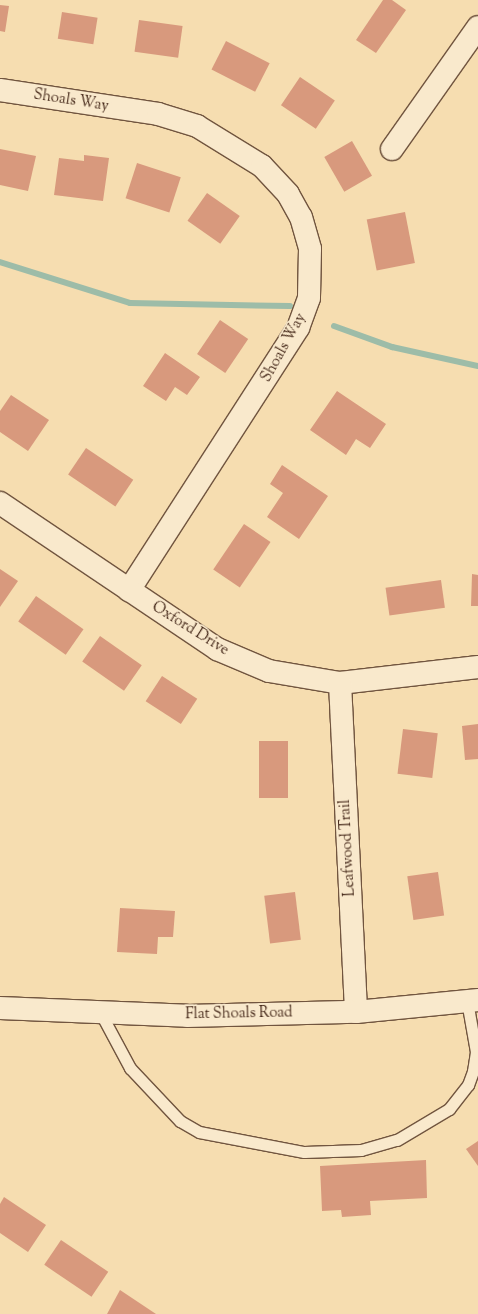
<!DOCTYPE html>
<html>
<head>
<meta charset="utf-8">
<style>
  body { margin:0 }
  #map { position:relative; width:478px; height:1314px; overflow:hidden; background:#f6ddb0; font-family:"Sorts Mill Goudy",serif }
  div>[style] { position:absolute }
  .stream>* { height:6px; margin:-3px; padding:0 3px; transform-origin:3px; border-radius:3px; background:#9dbca8 }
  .building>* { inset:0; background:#d8997d; transform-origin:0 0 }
  .roads { filter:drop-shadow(1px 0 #71553f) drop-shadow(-1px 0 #71553f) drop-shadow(0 1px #71553f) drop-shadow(0 -1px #71553f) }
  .service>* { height:11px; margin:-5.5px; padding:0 5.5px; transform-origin:5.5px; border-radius:5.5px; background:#f9e9cc }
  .minor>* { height:22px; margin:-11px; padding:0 11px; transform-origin:11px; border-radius:11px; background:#f9e9cc }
  .secondary>* { height:22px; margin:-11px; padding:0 11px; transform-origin:11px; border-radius:11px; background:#f9e9cc }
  span { translate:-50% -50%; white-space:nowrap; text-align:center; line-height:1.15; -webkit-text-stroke:3.5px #f9e9cc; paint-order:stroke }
  .street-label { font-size:15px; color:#452819 }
</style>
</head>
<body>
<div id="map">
  <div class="stream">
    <div style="left:0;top:262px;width:136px;rotate:17.5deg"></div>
    <div style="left:130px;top:303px;width:160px;rotate:1.1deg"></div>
    <div style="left:334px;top:326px;width:62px;rotate:19.9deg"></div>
    <div style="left:392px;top:347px;width:88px;rotate:12.5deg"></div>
  </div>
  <div class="building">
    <div style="clip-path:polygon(383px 0,392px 0,406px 10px,376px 53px,356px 40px)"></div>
    <div style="clip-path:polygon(0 5px,9px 6px,5px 32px,0 31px)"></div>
    <div style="left:62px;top:12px;width:36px;height:27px;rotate:9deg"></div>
    <div style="left:139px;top:20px;width:44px;height:32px;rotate:8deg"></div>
    <div style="left:226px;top:41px;width:49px;height:32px;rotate:27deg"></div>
    <div style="left:300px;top:77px;width:42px;height:34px;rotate:34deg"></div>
    <div style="left:352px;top:141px;width:40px;height:32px;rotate:60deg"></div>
    <div style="clip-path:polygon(0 149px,36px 156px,28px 191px,0 185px)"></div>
    <div style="clip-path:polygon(84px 155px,109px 158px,103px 201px,54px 195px,59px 158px,84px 161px)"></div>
    <div style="left:137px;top:163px;width:46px;height:37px;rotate:18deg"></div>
    <div style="left:207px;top:193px;width:40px;height:34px;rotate:35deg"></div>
    <div style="left:405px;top:212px;width:52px;height:39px;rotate:79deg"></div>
    <div style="left:220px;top:320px;width:34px;height:41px;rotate:34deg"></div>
    <div style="clip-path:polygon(165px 353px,200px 377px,187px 395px,175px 387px,166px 401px,143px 386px)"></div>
    <div style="clip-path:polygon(337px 391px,386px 424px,370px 448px,356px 439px,346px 455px,310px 430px)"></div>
    <div style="clip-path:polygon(11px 395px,49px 420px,28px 451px,0 432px,0 411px)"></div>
    <div style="left:86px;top:448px;width:57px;height:32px;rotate:34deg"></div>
    <div style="clip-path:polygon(282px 465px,328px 496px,299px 539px,267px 517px,283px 493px,270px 484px)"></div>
    <div style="left:244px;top:524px;width:32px;height:55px;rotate:34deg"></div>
    <div style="clip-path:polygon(0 569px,18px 581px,0 607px)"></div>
    <div style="clip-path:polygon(472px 574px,478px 575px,478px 606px,471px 606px)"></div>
    <div style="left:441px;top:580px;width:28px;height:56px;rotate:82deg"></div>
    <div style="left:36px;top:596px;width:58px;height:31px;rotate:35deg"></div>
    <div style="left:100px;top:636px;width:51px;height:31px;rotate:35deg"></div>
    <div style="left:162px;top:676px;width:42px;height:30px;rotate:33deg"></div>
    <div style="clip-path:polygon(478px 724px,478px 759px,465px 760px,462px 726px)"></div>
    <div style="left:403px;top:729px;width:35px;height:45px;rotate:7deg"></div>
    <div style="left:259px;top:741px;width:29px;height:57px"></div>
    <div style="left:438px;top:872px;width:44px;height:31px;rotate:82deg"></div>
    <div style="left:295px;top:892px;width:48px;height:31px;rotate:83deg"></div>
    <div style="clip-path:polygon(120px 908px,175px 911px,173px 937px,158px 937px,157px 954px,117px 952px)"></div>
    <div style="clip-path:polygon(478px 1141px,478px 1166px,466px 1149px)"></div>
    <div style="clip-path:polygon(426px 1160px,427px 1198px,370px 1201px,371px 1215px,342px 1217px,341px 1210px,322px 1211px,320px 1166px)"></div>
    <div style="clip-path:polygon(4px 1197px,46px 1225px,28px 1252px,0 1233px,0 1204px)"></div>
    <div style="left:61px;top:1240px;width:57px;height:30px;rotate:34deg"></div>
    <div style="clip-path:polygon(120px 1290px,156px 1314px,107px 1314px)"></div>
  </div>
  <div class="roads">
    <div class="service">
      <div style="left:100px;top:1012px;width:64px;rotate:61.8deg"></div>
      <div style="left:130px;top:1068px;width:73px;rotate:46.7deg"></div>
      <div style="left:180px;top:1121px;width:22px;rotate:30deg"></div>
      <div style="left:199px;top:1132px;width:107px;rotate:10.8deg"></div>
      <div style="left:304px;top:1152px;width:57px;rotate:-2deg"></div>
      <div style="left:361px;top:1150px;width:37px;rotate:-16deg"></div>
      <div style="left:397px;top:1140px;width:61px;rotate:-30.8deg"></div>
      <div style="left:449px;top:1109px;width:31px;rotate:-52deg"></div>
      <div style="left:468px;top:1085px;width:15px;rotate:-70deg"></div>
      <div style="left:473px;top:1071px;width:19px;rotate:-81deg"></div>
      <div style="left:476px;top:1052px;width:52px;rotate:-100deg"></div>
    </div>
    <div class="minor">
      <div style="left:0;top:90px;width:160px;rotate:8.6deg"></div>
      <div style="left:158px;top:114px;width:41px;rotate:17.1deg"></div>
      <div style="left:197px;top:126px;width:76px;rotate:31.6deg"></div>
      <div style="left:262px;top:166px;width:38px;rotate:47deg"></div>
      <div style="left:288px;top:194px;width:26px;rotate:61deg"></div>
      <div style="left:301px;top:217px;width:33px;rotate:74deg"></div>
      <div style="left:310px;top:249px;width:49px;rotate:91.2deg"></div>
      <div style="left:309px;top:298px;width:32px;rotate:110deg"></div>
      <div style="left:298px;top:328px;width:312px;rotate:122.8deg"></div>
      <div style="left:392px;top:149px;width:149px;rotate:-54.8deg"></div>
      <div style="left:0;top:503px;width:262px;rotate:33.9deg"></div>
      <div style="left:217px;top:649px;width:56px;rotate:22.9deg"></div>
      <div style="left:269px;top:671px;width:72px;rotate:9.6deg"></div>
      <div style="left:340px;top:683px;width:139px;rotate:-6.6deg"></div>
      <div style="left:340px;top:683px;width:329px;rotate:87.2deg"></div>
    </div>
    <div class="secondary">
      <div style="left:0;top:1008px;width:187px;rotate:2.4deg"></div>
      <div style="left:187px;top:1016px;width:169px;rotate:-1.4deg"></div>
      <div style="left:356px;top:1012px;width:123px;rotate:-5.6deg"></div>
    </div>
  </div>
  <div class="street-label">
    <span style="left:71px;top:101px;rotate:9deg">Shoals Way</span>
    <span style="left:284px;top:348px;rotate:-61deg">Shoals Way</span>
    <span style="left:190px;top:629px;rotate:32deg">Oxford Drive</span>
    <span style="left:348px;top:848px;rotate:-93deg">Leafwood Trail</span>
    <span style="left:239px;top:1014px;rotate:-1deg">Flat Shoals Road</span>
  </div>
</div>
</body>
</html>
